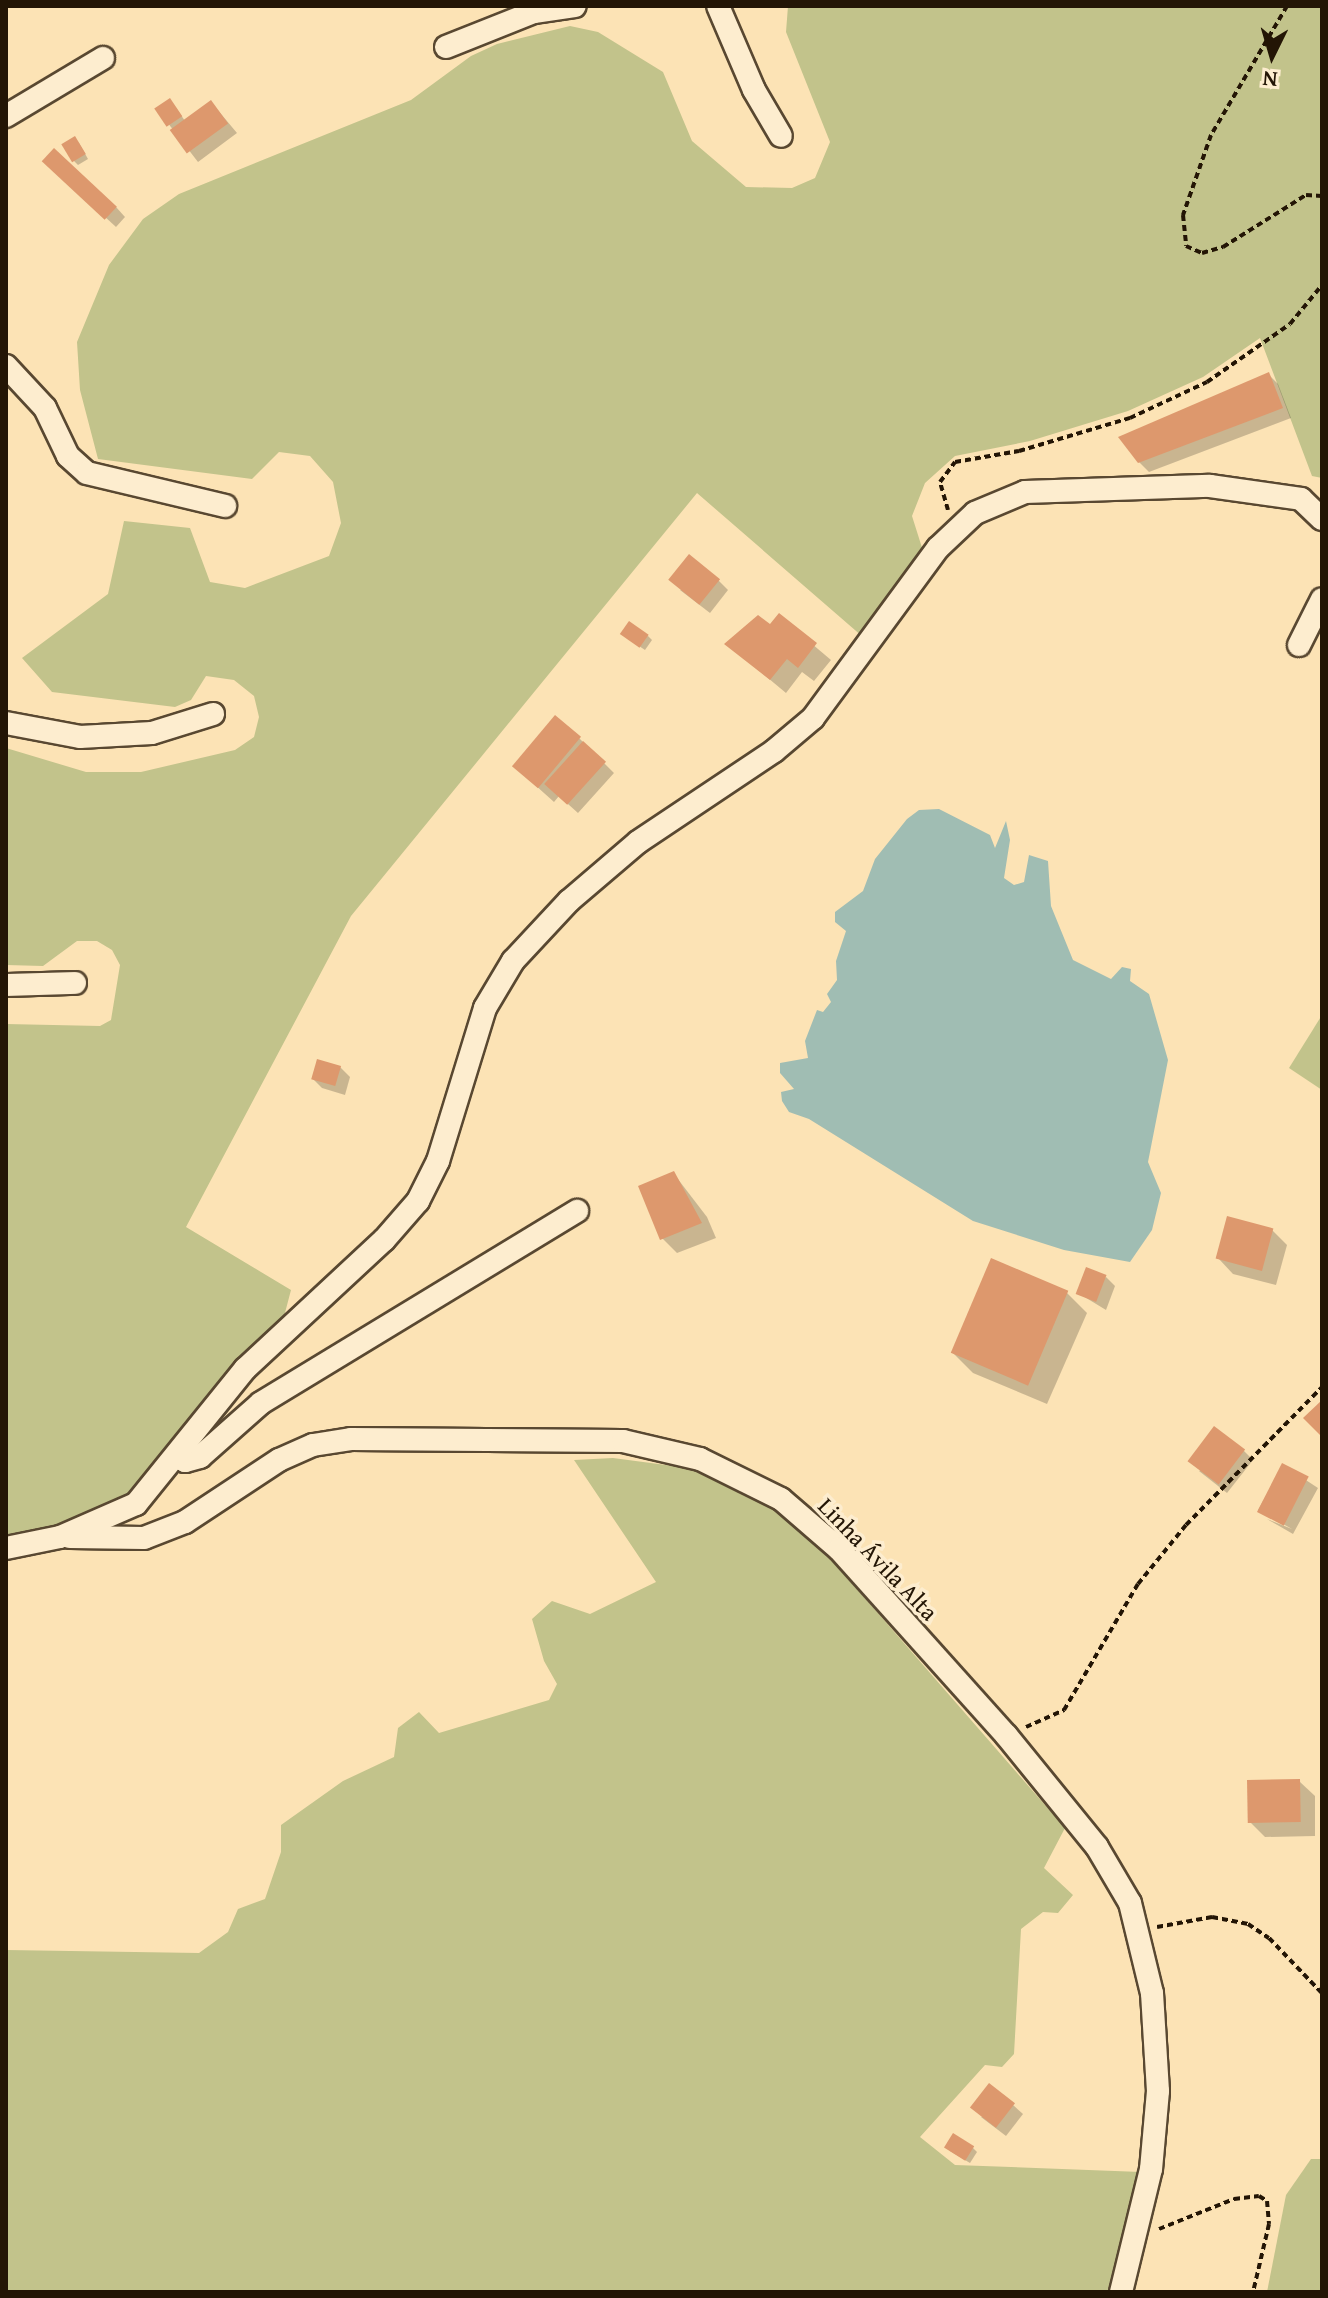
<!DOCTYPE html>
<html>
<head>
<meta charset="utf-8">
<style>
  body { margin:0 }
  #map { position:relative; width:1328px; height:2298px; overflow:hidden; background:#fce3b5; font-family:"Gentium Book Plus",serif }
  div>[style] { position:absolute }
  .green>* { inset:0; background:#c2c38b }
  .water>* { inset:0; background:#a0bdb3 }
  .shadow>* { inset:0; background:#0003 }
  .building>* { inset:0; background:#dd986d; transform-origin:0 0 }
  .path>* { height:4px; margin-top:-2px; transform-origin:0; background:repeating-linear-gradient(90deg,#231505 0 6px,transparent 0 10px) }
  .roads { filter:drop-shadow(2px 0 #594831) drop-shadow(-2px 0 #594831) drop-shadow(0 2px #594831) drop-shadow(0 -2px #594831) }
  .minor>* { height:22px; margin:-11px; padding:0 11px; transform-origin:11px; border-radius:11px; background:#fdedcf }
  span { translate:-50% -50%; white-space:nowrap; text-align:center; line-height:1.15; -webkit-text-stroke:7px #fdedcf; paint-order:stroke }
  .street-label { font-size:24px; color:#231505 }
  .frame { position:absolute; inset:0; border:8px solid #231505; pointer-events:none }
  .north { position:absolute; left:1232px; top:16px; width:80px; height:80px; -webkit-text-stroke:6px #fdedcf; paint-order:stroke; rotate:185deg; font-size:22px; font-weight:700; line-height:32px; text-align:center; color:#231505 }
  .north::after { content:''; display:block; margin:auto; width:28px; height:36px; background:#231505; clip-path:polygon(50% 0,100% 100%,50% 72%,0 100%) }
</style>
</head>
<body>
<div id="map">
  <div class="green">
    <div style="clip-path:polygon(788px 6px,1322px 6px,1322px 478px,1312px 476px,1260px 338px,1203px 377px,1128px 411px,1030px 441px,955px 456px,925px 483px,912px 516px,924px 554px,863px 637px,697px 493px,351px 916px,186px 1227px,291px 1290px,281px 1328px,128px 1496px,51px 1530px,6px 1540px,6px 1024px,100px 1026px,111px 1020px,120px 965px,112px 950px,97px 941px,77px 941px,43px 966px,6px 965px,6px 748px,86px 772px,141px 772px,235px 750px,254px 737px,259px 717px,254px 696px,234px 680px,206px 676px,191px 700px,175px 707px,52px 692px,22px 658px,108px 594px,124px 521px,190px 528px,210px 582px,245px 588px,329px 556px,341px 523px,333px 482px,310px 456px,279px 452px,252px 479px,98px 459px,80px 390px,77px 342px,109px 265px,143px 219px,179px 194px,411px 100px,471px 56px,497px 44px,570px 26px,598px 32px,663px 72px,692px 141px,746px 187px,792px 188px,815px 178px,830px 142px,786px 32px)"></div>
    <div style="clip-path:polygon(1322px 1015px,1322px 1090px,1289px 1068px)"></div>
    <div style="clip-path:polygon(613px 1458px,696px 1469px,774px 1508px,836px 1565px,1065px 1828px,1044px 1868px,1073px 1895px,1058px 1913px,1043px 1912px,1021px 1929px,1014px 2054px,1002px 2067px,985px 2065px,920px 2137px,955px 2165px,1141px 2172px,1113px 2292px,6px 2292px,6px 1950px,199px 1953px,228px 1932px,238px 1909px,265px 1899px,281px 1852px,281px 1825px,343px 1781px,394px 1757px,398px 1728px,419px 1712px,439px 1733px,549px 1700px,557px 1684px,544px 1661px,532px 1619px,552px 1601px,590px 1614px,656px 1582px,574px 1460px)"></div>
    <div style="clip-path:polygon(1311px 2159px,1322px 2159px,1322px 2292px,1267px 2292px,1286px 2195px)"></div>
  </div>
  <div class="water">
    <div style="clip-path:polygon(939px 809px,990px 835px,995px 848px,1006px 821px,1010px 840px,1004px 878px,1014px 885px,1024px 882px,1029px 855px,1048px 861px,1051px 906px,1073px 960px,1111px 979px,1122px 967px,1131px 969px,1130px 981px,1149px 994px,1168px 1060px,1148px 1162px,1161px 1193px,1152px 1230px,1130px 1262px,1064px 1250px,973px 1221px,809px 1119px,789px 1112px,782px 1101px,781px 1092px,794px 1089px,780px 1073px,780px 1063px,808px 1058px,805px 1041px,817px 1010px,823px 1012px,831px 1002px,827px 994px,837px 980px,836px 961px,846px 931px,835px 922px,835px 912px,863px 891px,875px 859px,907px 819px,919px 810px)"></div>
  </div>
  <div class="shadow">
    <div style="clip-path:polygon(211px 102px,237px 133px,198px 162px,157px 109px,174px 105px,185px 121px)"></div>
    <div style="clip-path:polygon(79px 143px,88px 159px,78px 165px,74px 161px)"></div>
    <div style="clip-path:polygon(54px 170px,116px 207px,125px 217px,116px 227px)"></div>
    <div style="clip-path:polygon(1268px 374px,1278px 384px,1291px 418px,1149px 472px,1139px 462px)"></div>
    <div style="clip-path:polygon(718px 580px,728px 590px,710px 613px,680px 590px)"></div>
    <div style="clip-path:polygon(779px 616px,831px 660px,814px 681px,802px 672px,786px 693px,727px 644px,770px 627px)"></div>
    <div style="clip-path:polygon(648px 636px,652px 640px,645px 650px,627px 638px)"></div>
    <div style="clip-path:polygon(579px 738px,614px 773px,578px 813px,559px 796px,554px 802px,515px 767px)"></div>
    <div style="clip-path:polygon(340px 1067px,350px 1077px,345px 1095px,322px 1088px,313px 1079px)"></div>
    <div style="clip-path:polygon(674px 1174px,707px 1217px,716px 1238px,677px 1253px,662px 1238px)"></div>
    <div style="clip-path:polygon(1272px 1230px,1287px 1245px,1276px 1285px,1233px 1274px,1218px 1258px)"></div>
    <div style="clip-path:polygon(1106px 1277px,1115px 1286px,1106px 1310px,1078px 1293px)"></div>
    <div style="clip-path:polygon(1067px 1293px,1087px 1313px,1047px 1404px,973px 1373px,953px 1353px)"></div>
    <div style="clip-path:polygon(1243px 1450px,1253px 1460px,1227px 1493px,1199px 1471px)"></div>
    <div style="clip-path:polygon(1283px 1465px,1318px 1488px,1293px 1534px,1267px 1519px,1292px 1529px,1258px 1510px)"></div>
    <div style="clip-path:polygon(1299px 1781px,1315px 1796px,1315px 1836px,1265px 1837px,1250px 1822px)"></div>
    <div style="clip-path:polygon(1013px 2105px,1023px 2114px,1006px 2136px,981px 2117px)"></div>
    <div style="clip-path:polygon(973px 2148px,977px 2152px,970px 2163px,950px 2151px)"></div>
  </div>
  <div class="building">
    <div style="left:170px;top:98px;width:22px;height:19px;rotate:56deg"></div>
    <div style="left:211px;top:100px;width:29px;height:51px;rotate:54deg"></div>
    <div style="left:75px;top:136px;width:21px;height:16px;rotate:59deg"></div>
    <div style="left:54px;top:148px;width:86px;height:18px;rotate:43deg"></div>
    <div style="clip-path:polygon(1269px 372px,1283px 408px,1138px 463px,1118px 437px)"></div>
    <div style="left:689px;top:554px;width:40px;height:33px;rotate:39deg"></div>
    <div style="clip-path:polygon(779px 613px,817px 643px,798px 668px,787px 659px,770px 680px,724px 644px,758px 615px,770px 624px)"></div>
    <div style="left:629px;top:621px;width:24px;height:16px;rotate:35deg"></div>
    <div style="left:555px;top:715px;width:34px;height:67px;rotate:40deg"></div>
    <div style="left:583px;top:741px;width:31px;height:58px;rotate:42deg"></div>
    <div style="left:317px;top:1059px;width:25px;height:21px;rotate:16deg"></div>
    <div style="clip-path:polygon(674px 1171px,702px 1223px,660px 1240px,638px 1186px)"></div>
    <div style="left:1227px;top:1216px;width:48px;height:44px;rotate:15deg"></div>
    <div style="left:991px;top:1258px;width:84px;height:103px;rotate:23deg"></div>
    <div style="left:1086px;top:1267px;width:22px;height:29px;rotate:21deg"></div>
    <div style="clip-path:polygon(1322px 1400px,1322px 1437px,1303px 1418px)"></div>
    <div style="left:1214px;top:1426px;width:39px;height:44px;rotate:37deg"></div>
    <div style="left:1282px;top:1463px;width:30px;height:55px;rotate:27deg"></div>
    <div style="left:1300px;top:1779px;width:43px;height:53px;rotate:89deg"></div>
    <div style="left:989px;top:2083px;width:33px;height:31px;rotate:38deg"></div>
    <div style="left:953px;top:2133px;width:25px;height:17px;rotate:32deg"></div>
  </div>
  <div class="path">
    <div style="left:1287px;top:6px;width:150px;rotate:120.5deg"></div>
    <div style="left:1211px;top:135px;width:85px;rotate:109.3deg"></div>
    <div style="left:1183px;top:215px;width:31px;rotate:84deg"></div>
    <div style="left:1186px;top:246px;width:17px;rotate:24deg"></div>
    <div style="left:1202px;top:253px;width:22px;rotate:-16deg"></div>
    <div style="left:1223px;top:247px;width:98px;rotate:-32.1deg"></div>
    <div style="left:1306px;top:195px;width:16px;rotate:4deg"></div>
    <div style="left:948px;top:510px;width:29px;rotate:-106deg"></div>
    <div style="left:940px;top:482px;width:25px;rotate:-53deg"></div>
    <div style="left:955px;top:462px;width:65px;rotate:-9.8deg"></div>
    <div style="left:1019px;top:451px;width:116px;rotate:-16.6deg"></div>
    <div style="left:1130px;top:418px;width:85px;rotate:-25.1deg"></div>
    <div style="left:1207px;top:382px;width:101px;rotate:-34.9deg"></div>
    <div style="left:1290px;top:324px;width:50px;rotate:-50.6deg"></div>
    <div style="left:1026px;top:1727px;width:42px;rotate:-24.1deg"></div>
    <div style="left:1064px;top:1710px;width:146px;rotate:-59.6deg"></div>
    <div style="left:1138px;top:1584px;width:76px;rotate:-50.9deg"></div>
    <div style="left:1186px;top:1525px;width:194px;rotate:-45.4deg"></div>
    <div style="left:1157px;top:1927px;width:56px;rotate:-10.3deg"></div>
    <div style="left:1212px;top:1917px;width:37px;rotate:11deg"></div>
    <div style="left:1248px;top:1924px;width:25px;rotate:34deg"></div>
    <div style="left:1269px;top:1938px;width:76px;rotate:46.1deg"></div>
    <div style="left:1159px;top:2229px;width:81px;rotate:-21.8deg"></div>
    <div style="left:1234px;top:2199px;width:25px;rotate:-7deg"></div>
    <div style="left:1259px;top:2196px;width:9px;rotate:32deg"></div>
    <div style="left:1267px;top:2201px;width:23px;rotate:85deg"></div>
    <div style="left:1269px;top:2224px;width:70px;rotate:103.2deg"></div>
  </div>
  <div class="roads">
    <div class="minor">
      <div style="left:718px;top:6px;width:91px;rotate:66.8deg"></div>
      <div style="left:754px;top:90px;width:53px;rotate:59.6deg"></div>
      <div style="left:446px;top:47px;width:95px;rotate:-21.7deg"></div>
      <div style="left:534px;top:12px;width:41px;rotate:-8.3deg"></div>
      <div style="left:6px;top:116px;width:113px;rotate:-30.9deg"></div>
      <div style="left:6px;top:366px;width:57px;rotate:47.1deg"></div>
      <div style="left:45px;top:408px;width:53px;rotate:64.4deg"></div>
      <div style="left:68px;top:456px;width:25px;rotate:42deg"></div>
      <div style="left:87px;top:473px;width:142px;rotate:13.4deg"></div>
      <div style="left:1299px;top:645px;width:51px;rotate:-63.4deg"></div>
      <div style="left:6px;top:723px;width:75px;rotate:10.7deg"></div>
      <div style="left:80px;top:737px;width:72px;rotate:-3.2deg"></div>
      <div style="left:152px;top:733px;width:64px;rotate:-17.3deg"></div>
      <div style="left:6px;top:985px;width:69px;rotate:-1.7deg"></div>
      <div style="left:177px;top:1455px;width:10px;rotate:37deg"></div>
      <div style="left:185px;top:1461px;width:16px;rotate:-15deg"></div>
      <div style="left:200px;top:1457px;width:81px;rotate:-41.5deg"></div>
      <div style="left:261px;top:1403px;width:370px;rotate:-31.3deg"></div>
      <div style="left:70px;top:1537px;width:74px;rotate:0.8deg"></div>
      <div style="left:144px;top:1538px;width:44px;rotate:-21.3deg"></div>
      <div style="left:185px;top:1522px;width:113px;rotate:-33.4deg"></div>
      <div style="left:279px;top:1460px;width:37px;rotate:-24deg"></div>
      <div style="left:313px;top:1445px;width:38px;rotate:-9deg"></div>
      <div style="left:351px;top:1439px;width:272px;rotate:0.4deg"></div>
      <div style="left:623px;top:1441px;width:79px;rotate:13.2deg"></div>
      <div style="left:700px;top:1459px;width:90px;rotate:26.3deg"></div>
      <div style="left:781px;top:1499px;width:77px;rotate:40.8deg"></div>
      <div style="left:839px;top:1549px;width:250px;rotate:48.1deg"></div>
      <div style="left:1006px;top:1735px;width:144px;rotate:50.9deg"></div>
      <div style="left:1097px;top:1847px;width:65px;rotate:59.5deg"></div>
      <div style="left:1130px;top:1903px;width:93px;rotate:76.3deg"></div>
      <div style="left:1152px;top:1993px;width:98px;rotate:86.5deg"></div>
      <div style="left:1158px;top:2091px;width:78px;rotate:95.1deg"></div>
      <div style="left:1151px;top:2169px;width:127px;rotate:103.7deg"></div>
      <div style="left:6px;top:1548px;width:55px;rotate:-11.5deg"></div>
      <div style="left:60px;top:1537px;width:83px;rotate:-23.5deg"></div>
      <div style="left:136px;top:1504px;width:174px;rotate:-51.1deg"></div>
      <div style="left:245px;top:1369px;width:190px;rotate:-42.9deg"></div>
      <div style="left:384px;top:1240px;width:52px;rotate:-48.9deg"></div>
      <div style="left:418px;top:1201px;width:45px;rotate:-63.4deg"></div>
      <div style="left:438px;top:1161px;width:160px;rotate:-72.9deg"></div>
      <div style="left:485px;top:1008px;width:55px;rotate:-59.2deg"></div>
      <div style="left:513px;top:961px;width:82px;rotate:-47deg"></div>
      <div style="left:569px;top:901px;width:91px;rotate:-40.5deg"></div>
      <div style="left:638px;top:842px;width:164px;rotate:-33.8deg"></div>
      <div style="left:774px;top:751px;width:51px;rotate:-40.2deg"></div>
      <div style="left:813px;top:718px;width:211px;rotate:-53.7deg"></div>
      <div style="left:938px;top:548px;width:51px;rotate:-43.4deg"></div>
      <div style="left:975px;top:513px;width:54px;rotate:-22.8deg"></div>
      <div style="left:1025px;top:492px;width:185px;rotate:-1.9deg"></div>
      <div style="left:1210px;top:486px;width:92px;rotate:8.1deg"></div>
      <div style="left:1301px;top:499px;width:29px;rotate:44deg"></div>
    </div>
  </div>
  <div class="street-label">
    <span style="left:878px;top:1559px;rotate:46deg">Linha Ávila Alta</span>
  </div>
  <div class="frame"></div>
  <div class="north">N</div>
</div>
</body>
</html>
